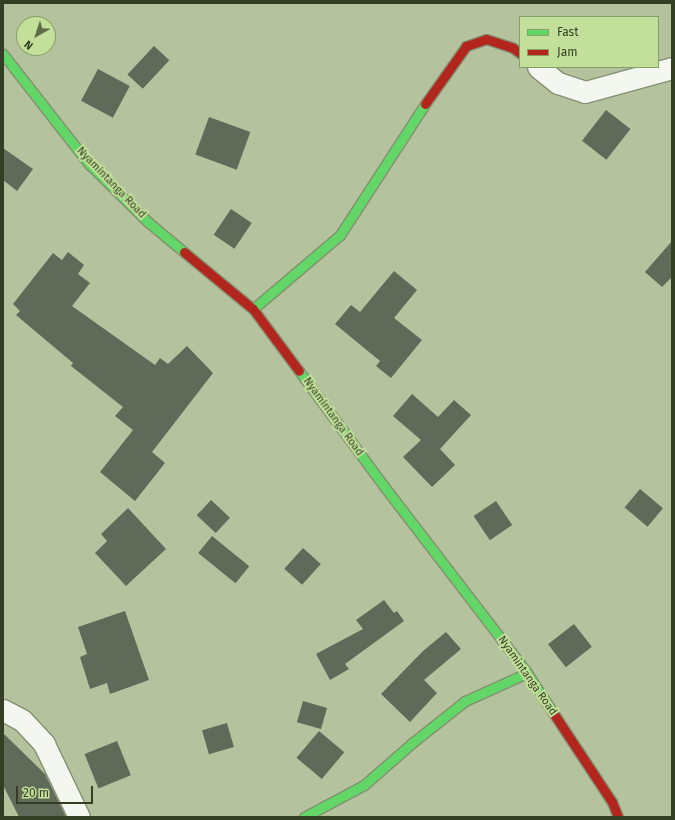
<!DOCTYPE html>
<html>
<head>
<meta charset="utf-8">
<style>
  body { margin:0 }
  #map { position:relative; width:675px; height:820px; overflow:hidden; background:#b4c39d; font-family:"Fira Sans",sans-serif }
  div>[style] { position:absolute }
  .building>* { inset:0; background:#606a59; transform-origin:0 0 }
  .roads { filter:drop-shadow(1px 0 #849072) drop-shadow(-1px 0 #849072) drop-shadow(0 1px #849072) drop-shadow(0 -1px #849072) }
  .street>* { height:21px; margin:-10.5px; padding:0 10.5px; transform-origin:10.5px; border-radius:10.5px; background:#f4f6f0 }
  .fast>* { height:9px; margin:-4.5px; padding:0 4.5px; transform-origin:4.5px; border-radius:4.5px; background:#63d668 }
  .jam>* { height:9px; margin:-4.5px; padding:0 4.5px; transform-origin:4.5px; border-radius:4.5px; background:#b3261e }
  span { translate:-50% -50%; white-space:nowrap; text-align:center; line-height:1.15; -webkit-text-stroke:4px #c3e09a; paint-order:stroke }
  .street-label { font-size:11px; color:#333e22 }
  .frame { position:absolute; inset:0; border:4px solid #333e22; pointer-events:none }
  .legend { position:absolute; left:519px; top:16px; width:140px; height:52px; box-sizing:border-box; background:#c3e09a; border:1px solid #899f6a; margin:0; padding:5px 7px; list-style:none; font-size:12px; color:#333e22 }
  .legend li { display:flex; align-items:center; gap:8px; height:20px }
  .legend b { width:20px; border:1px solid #899f6a }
  .north { position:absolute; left:16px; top:16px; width:40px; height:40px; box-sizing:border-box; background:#c3e09a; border:1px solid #899f6a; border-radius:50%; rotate:219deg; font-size:11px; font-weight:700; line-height:16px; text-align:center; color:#333e22 }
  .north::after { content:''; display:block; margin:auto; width:14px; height:18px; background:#606d4d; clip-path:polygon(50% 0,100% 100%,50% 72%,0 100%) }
  .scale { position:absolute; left:16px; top:786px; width:77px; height:18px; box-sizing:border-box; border:2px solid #333e22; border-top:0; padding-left:5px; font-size:12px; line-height:14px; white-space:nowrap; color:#333e22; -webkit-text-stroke:3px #c3e09a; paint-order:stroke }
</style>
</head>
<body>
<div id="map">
  <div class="building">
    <div style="left:154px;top:46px;width:21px;height:39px;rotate:43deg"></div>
    <div style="left:98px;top:69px;width:36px;height:36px;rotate:28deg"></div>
    <div style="left:606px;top:110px;width:31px;height:39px;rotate:38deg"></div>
    <div style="left:209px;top:117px;width:44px;height:40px;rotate:20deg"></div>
    <div style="clip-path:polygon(3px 148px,33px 169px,17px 191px,3px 180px)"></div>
    <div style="left:231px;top:209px;width:25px;height:31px;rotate:34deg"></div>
    <div style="clip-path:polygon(672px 241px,672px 277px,662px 287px,645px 272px)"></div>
    <div style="clip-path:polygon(68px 252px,84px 265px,78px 274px,90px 283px,72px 306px,155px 365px,160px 358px,168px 364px,187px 346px,213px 373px,152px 452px,165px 463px,135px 501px,100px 472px,133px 430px,115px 416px,123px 407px,71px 366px,73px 363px,16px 315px,20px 311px,13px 304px,53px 253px,62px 260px)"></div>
    <div style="clip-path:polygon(394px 271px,417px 290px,394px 318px,422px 340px,391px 378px,376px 366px,380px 361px,335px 324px,351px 305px,360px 312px)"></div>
    <div style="clip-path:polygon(412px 394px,438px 417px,454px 400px,471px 415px,440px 449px,455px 465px,432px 487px,403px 457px,421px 440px,393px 416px)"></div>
    <div style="left:640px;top:489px;width:30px;height:24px;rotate:40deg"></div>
    <div style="left:211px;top:500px;width:26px;height:21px;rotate:43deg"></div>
    <div style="left:496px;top:501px;width:29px;height:27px;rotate:56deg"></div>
    <div style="clip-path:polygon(128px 508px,166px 549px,126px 586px,95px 553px,107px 541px,101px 534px)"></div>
    <div style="left:212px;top:536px;width:48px;height:22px;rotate:39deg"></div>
    <div style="left:303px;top:548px;width:24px;height:28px;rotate:42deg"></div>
    <div style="clip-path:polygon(384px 600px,394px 613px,397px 611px,404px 621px,345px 664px,349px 669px,330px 680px,316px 654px,363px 629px,356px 620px)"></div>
    <div style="clip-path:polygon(125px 611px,149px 680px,110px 694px,107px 683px,90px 689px,80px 657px,87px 654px,78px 627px)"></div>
    <div style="left:574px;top:624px;width:29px;height:33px;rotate:52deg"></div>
    <div style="clip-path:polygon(446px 632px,461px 649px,424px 680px,437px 693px,410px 722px,381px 694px,423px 651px)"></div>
    <div style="left:303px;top:701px;width:25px;height:22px;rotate:16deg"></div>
    <div style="left:227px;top:723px;width:25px;height:26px;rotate:74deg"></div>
    <div style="left:319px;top:731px;width:33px;height:35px;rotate:40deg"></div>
    <div style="clip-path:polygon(3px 733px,45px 774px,66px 817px,19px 817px,3px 785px)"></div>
    <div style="left:117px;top:741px;width:37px;height:35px;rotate:68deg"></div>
  </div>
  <div class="roads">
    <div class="street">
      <div style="left:538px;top:67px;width:26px;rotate:39deg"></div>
      <div style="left:558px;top:83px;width:28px;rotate:18deg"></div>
      <div style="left:585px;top:92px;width:90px;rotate:-15.4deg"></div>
      <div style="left:3px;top:710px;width:21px;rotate:28deg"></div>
      <div style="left:22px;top:720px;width:33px;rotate:47deg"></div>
      <div style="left:44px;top:744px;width:81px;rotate:64.4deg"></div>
    </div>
    <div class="fast">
      <div style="left:3px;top:54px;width:140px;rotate:52deg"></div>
      <div style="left:89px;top:164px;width:83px;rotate:44.5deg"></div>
      <div style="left:148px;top:222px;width:47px;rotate:39.8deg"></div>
      <div style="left:253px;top:309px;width:114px;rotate:-40.4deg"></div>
      <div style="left:340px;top:235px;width:156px;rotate:-57deg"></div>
      <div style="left:299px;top:371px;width:142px;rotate:53.6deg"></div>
      <div style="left:383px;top:485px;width:237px;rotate:52.5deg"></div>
      <div style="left:527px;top:673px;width:45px;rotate:56.7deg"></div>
      <div style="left:304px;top:817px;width:68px;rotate:-28.1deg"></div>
      <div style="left:364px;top:785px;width:64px;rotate:-41.2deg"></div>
      <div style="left:412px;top:743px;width:68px;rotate:-38.4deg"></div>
      <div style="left:465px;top:701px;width:68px;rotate:-24.3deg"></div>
    </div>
    <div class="jam">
      <div style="left:425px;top:104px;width:71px;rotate:-54.7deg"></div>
      <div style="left:466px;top:46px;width:21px;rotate:-19deg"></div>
      <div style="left:486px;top:39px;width:28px;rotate:18deg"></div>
      <div style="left:513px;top:48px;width:9px;rotate:36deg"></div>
      <div style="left:184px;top:252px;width:89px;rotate:39.6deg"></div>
      <div style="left:253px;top:309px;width:77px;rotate:53.4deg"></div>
      <div style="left:552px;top:711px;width:109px;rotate:56.6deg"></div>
      <div style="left:612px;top:802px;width:16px;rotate:68deg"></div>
    </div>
  </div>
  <div class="street-label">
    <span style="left:111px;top:183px;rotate:46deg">Nyamintanga Road</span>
    <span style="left:333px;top:417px;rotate:54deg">Nyamintanga Road</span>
    <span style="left:527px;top:676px;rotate:55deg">Nyamintanga Road</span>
  </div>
  <div class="frame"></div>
  <ul class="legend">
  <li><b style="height:5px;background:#63d668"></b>Fast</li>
  <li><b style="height:5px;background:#b3261e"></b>Jam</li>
  </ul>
  <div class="north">N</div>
  <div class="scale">20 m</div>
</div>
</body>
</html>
